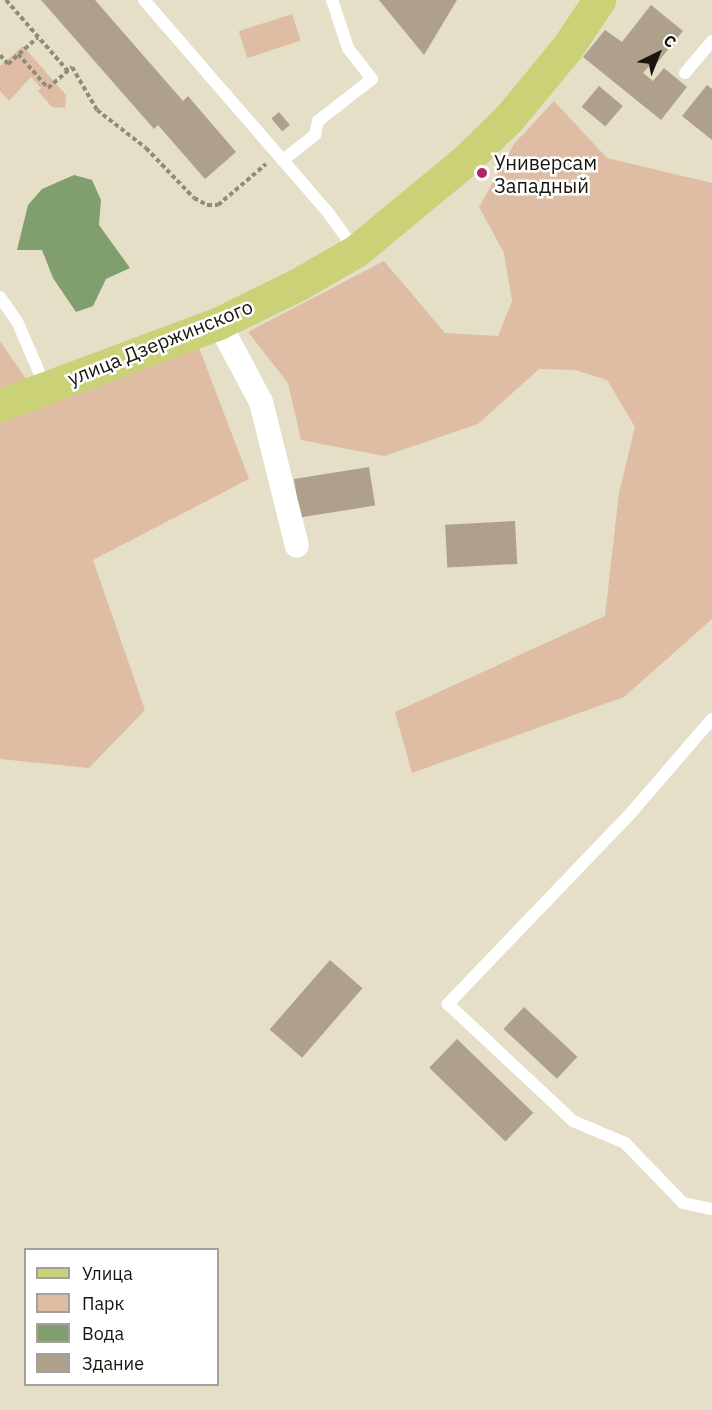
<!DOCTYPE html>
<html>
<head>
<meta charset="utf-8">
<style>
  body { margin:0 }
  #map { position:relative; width:712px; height:1410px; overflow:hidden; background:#e5dfc7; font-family:"IBM Plex Sans",sans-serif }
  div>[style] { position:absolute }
  .green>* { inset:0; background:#dfbda5; transform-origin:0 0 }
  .water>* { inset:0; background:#809e6e }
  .building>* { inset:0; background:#afa08c; transform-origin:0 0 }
  .path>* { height:4px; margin-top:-2px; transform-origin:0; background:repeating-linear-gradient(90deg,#908c7a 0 4.5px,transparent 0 7.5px) }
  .service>* { height:12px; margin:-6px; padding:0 6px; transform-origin:6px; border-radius:6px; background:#fff }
  .minor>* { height:24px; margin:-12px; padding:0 12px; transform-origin:12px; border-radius:12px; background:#fff }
  .primary>* { height:33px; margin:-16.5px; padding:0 16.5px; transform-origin:16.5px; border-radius:16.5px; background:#cad176 }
  .dots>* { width:16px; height:16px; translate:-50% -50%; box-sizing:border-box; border:3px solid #fff; border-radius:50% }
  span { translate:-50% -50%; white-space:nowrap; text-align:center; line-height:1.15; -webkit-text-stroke:5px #fff; paint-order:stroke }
  .poi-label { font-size:20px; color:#17150d }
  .left { translate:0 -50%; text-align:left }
  .street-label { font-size:20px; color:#17150d }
  .legend { position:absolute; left:24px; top:1248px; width:195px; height:138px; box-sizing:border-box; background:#fff; border:2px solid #a2a19e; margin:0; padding:8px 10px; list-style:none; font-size:18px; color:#17150d }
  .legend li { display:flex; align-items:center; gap:12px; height:30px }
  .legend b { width:30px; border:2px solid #a2a19e }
  .north { position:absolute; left:628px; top:24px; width:60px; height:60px; -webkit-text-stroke:4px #fff; paint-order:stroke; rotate:43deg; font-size:16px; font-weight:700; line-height:24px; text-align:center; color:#17150d }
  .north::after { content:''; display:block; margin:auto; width:21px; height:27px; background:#17150d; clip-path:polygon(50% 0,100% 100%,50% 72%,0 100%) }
</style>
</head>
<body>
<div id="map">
  <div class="green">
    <div style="left:292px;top:14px;width:28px;height:56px;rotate:72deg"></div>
    <div style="clip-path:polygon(23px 46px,66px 95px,65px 108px,52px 107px,38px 91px,41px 88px,31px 77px,9px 101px,0 91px,0 66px)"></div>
    <div style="clip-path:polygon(554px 101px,607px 158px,712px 183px,712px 619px,624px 697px,412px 773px,395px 712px,605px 616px,619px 493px,635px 427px,607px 380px,575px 370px,539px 369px,478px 424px,384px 456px,301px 440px,288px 383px,248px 332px,384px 261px,445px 333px,498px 336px,512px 301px,504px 253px,479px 207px,514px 144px)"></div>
    <div style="clip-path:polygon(0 341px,41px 401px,198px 345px,249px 479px,93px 560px,145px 710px,89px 768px,0 759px)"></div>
  </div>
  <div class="water">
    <div style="clip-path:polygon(74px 175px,92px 180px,101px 200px,99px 225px,130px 268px,106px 279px,93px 306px,76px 312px,53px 278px,42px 250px,17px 250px,28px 205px,42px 189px)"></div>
  </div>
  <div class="building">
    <div style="clip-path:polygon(41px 0,95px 0,183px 101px,188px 96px,236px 152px,205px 179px,158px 125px,154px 129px)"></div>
    <div style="clip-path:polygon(379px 0,457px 0,424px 55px)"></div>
    <div style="clip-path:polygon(651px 5px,683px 31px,653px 68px,650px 65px,643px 73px,653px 81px,664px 68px,687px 87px,661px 120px,583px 57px,605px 30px,622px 42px)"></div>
    <div style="clip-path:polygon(707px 85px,712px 89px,712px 140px,682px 116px)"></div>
    <div style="left:599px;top:86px;width:31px;height:27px;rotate:40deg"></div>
    <div style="left:279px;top:112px;width:17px;height:10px;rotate:50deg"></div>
    <div style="left:369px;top:467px;width:39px;height:76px;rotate:81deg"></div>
    <div style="left:515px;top:521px;width:43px;height:70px;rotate:87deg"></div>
    <div style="left:330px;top:960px;width:43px;height:92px;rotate:41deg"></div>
    <div style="left:524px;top:1007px;width:73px;height:30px;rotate:43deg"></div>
    <div style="left:457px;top:1039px;width:106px;height:40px;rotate:44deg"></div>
  </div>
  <div class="path">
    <div style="left:6px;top:0;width:94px;rotate:48.9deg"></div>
    <div style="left:18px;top:54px;width:45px;rotate:48.6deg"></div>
    <div style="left:48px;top:88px;width:32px;rotate:-41deg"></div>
    <div style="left:72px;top:67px;width:50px;rotate:59.8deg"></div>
    <div style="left:97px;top:110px;width:62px;rotate:37.8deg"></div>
    <div style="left:146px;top:148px;width:69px;rotate:46.2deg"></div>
    <div style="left:194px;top:198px;width:15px;rotate:28deg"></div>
    <div style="left:207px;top:205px;width:11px"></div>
    <div style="left:218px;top:205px;width:63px;rotate:-40.5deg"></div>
    <div style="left:0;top:55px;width:12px;rotate:48deg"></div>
    <div style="left:8px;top:64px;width:40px;rotate:-42deg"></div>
  </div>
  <div class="service">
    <div style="left:144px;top:0;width:279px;rotate:49.1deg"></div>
    <div style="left:327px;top:211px;width:48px;rotate:54.3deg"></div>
    <div style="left:685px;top:73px;width:42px;rotate:-49.8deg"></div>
    <div style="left:283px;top:160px;width:41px;rotate:-38deg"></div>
    <div style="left:315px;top:135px;width:14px;rotate:-78deg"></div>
    <div style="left:318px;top:121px;width:68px;rotate:-37.9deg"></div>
    <div style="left:372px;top:79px;width:39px;rotate:-128deg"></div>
    <div style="left:348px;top:48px;width:51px;rotate:-108.4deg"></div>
    <div style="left:0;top:297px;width:29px;rotate:55deg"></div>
    <div style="left:17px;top:321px;width:71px;rotate:66.7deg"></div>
    <div style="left:712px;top:719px;width:124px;rotate:130.8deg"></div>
    <div style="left:631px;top:813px;width:265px;rotate:133.8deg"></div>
    <div style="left:448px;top:1004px;width:171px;rotate:43.1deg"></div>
    <div style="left:573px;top:1121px;width:56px;rotate:22.9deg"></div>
    <div style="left:625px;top:1143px;width:83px;rotate:46deg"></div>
    <div style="left:683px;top:1203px;width:30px;rotate:12deg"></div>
  </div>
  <div class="minor">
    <div style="left:219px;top:323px;width:89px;rotate:62deg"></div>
    <div style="left:261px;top:402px;width:148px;rotate:76deg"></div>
  </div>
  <div class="primary">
    <div style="left:0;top:405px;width:234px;rotate:-20.5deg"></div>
    <div style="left:219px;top:323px;width:87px;rotate:-26deg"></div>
    <div style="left:297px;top:285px;width:68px;rotate:-30deg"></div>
    <div style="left:356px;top:251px;width:143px;rotate:-39.6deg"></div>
    <div style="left:466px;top:160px;width:60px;rotate:-44.3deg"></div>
    <div style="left:509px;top:118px;width:91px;rotate:-50.4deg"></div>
    <div style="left:567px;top:48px;width:58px;rotate:-56.3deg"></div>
  </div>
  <div class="dots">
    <div style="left:482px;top:173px;background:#af2463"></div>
  </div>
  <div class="poi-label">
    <span class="left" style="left:494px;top:174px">Универсам<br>Западный</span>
  </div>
  <div class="street-label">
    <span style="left:160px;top:342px;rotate:-22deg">улица Дзержинского</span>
  </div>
  <ul class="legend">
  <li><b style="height:8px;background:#cad176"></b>Улица</li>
  <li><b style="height:16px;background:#dfbda5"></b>Парк</li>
  <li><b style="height:16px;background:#809e6e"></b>Вода</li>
  <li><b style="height:16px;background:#afa08c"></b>Здание</li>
  </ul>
  <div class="north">С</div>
</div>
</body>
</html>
